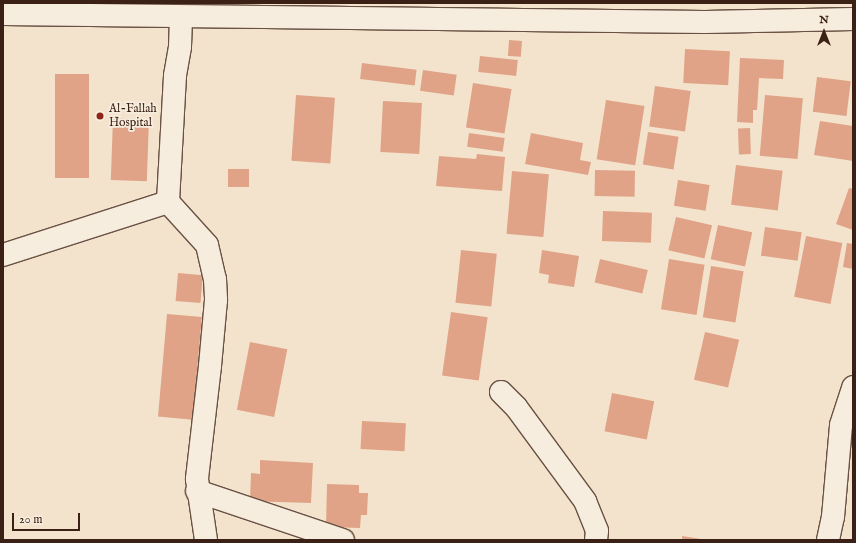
<!DOCTYPE html>
<html>
<head>
<meta charset="utf-8">
<style>
  body { margin:0 }
  #map { position:relative; width:856px; height:543px; overflow:hidden; background:#f3e3cc; font-family:"IM FELL English",serif }
  div>[style] { position:absolute }
  .building>* { inset:0; background:#e0a387; transform-origin:0 0 }
  .roads { filter:drop-shadow(1px 0 #695143) drop-shadow(-1px 0 #695143) drop-shadow(0 1px #695143) drop-shadow(0 -1px #695143) }
  .minor>* { height:22px; margin:-11px; padding:0 11px; transform-origin:11px; border-radius:11px; background:#f7edde }
  .dots>* { width:11px; height:11px; translate:-50% -50%; box-sizing:border-box; border:2px solid #f7edde; border-radius:50% }
  span { translate:-50% -50%; white-space:nowrap; text-align:center; line-height:1.15; -webkit-text-stroke:3.5px #f7edde; paint-order:stroke }
  .poi-label { font-size:12px; color:#3b2015 }
  .left { translate:0 -50%; text-align:left }
  .frame { position:absolute; inset:0; border:4px solid #3b2015; pointer-events:none }
  .north { position:absolute; left:804px; top:12px; width:40px; height:40px; -webkit-text-stroke:3px #f7edde; paint-order:stroke; rotate:0deg; font-size:11px; font-weight:700; line-height:16px; text-align:center; color:#3b2015 }
  .north::after { content:''; display:block; margin:auto; width:14px; height:18px; background:#3b2015; clip-path:polygon(50% 0,100% 100%,50% 72%,0 100%) }
  .scale { position:absolute; left:12px; top:513px; width:68px; height:18px; box-sizing:border-box; border:2px solid #3b2015; border-top:0; padding-left:5px; font-size:12px; line-height:14px; white-space:nowrap; color:#3b2015; -webkit-text-stroke:3px #f7edde; paint-order:stroke }
</style>
</head>
<body>
<div id="map">
  <div class="building">
    <div style="left:509px;top:40px;width:13px;height:16px;rotate:4deg"></div>
    <div style="left:685px;top:49px;width:45px;height:34px;rotate:3deg"></div>
    <div style="left:480px;top:56px;width:38px;height:16px;rotate:6deg"></div>
    <div style="clip-path:polygon(740px 58px,784px 60px,783px 79px,759px 78px,757px 110px,753px 110px,753px 123px,737px 122px)"></div>
    <div style="left:362px;top:63px;width:55px;height:16px;rotate:7deg"></div>
    <div style="left:423px;top:70px;width:34px;height:21px;rotate:8deg"></div>
    <div style="left:55px;top:74px;width:34px;height:104px"></div>
    <div style="left:817px;top:77px;width:34px;height:35px;rotate:7deg"></div>
    <div style="left:473px;top:83px;width:39px;height:45px;rotate:9deg"></div>
    <div style="left:655px;top:86px;width:36px;height:41px;rotate:8deg"></div>
    <div style="left:296px;top:95px;width:39px;height:66px;rotate:4deg"></div>
    <div style="left:765px;top:95px;width:38px;height:61px;rotate:5deg"></div>
    <div style="left:606px;top:100px;width:39px;height:60px;rotate:9deg"></div>
    <div style="left:383px;top:101px;width:39px;height:51px;rotate:3deg"></div>
    <div style="left:113px;top:118px;width:36px;height:62px;rotate:2deg"></div>
    <div style="clip-path:polygon(820px 121px,853px 126px,853px 161px,814px 155px)"></div>
    <div style="left:750px;top:128px;width:26px;height:12px;rotate:88deg"></div>
    <div style="left:648px;top:132px;width:31px;height:33px;rotate:9deg"></div>
    <div style="left:469px;top:133px;width:36px;height:14px;rotate:8deg"></div>
    <div style="clip-path:polygon(531px 133px,583px 143px,580px 160px,591px 162px,588px 175px,525px 164px)"></div>
    <div style="clip-path:polygon(477px 154px,505px 157px,502px 191px,436px 186px,439px 156px,476px 159px)"></div>
    <div style="left:736px;top:165px;width:47px;height:40px;rotate:7deg"></div>
    <div style="left:228px;top:169px;width:21px;height:18px"></div>
    <div style="left:595px;top:170px;width:40px;height:26px;rotate:1deg"></div>
    <div style="left:512px;top:171px;width:37px;height:63px;rotate:5deg"></div>
    <div style="left:678px;top:180px;width:32px;height:26px;rotate:9deg"></div>
    <div style="clip-path:polygon(849px 188px,853px 189px,853px 230px,836px 224px)"></div>
    <div style="left:603px;top:211px;width:49px;height:30px;rotate:2deg"></div>
    <div style="left:676px;top:217px;width:37px;height:34px;rotate:13deg"></div>
    <div style="left:718px;top:225px;width:35px;height:35px;rotate:12deg"></div>
    <div style="left:765px;top:227px;width:37px;height:29px;rotate:8deg"></div>
    <div style="left:806px;top:236px;width:37px;height:62px;rotate:11deg"></div>
    <div style="clip-path:polygon(847px 243px,853px 244px,853px 269px,843px 267px)"></div>
    <div style="left:461px;top:250px;width:36px;height:53px;rotate:6deg"></div>
    <div style="clip-path:polygon(542px 250px,579px 256px,574px 287px,548px 283px,549px 275px,539px 273px)"></div>
    <div style="left:600px;top:259px;width:49px;height:24px;rotate:13deg"></div>
    <div style="left:669px;top:259px;width:36px;height:51px;rotate:9deg"></div>
    <div style="left:711px;top:266px;width:33px;height:52px;rotate:9deg"></div>
    <div style="left:178px;top:273px;width:25px;height:28px;rotate:5deg"></div>
    <div style="left:451px;top:312px;width:37px;height:64px;rotate:8deg"></div>
    <div style="left:167px;top:314px;width:35px;height:103px;rotate:5deg"></div>
    <div style="left:705px;top:332px;width:35px;height:49px;rotate:13deg"></div>
    <div style="left:250px;top:342px;width:38px;height:69px;rotate:11deg"></div>
    <div style="left:612px;top:393px;width:43px;height:39px;rotate:11deg"></div>
    <div style="left:362px;top:421px;width:44px;height:28px;rotate:3deg"></div>
    <div style="clip-path:polygon(260px 460px,313px 463px,311px 503px,250px 501px,251px 473px,260px 474px)"></div>
    <div style="clip-path:polygon(327px 484px,359px 485px,359px 493px,368px 493px,367px 515px,361px 515px,360px 528px,326px 527px)"></div>
    <div style="clip-path:polygon(682px 536px,701px 539px,701px 540px,682px 540px)"></div>
  </div>
  <div class="roads">
    <div class="minor">
      <div style="left:3px;top:14px;width:702px;rotate:0.65deg"></div>
      <div style="left:705px;top:22px;width:148px;rotate:-1.2deg"></div>
      <div style="left:181px;top:18px;width:29px;rotate:92deg"></div>
      <div style="left:180px;top:47px;width:29px;rotate:100deg"></div>
      <div style="left:175px;top:76px;width:126px;rotate:93.2deg"></div>
      <div style="left:168px;top:202px;width:58px;rotate:47.8deg"></div>
      <div style="left:207px;top:245px;width:35px;rotate:77deg"></div>
      <div style="left:215px;top:279px;width:21px;rotate:87deg"></div>
      <div style="left:216px;top:300px;width:66px;rotate:95.2deg"></div>
      <div style="left:210px;top:366px;width:114px;rotate:96.6deg"></div>
      <div style="left:197px;top:479px;width:62px;rotate:81.6deg"></div>
      <div style="left:3px;top:255px;width:173px;rotate:-17.8deg"></div>
      <div style="left:501px;top:392px;width:21px;rotate:45deg"></div>
      <div style="left:516px;top:407px;width:117px;rotate:53.7deg"></div>
      <div style="left:585px;top:501px;width:32px;rotate:68deg"></div>
      <div style="left:597px;top:531px;width:9px;rotate:96deg"></div>
      <div style="left:197px;top:491px;width:154px;rotate:18.6deg"></div>
      <div style="left:828px;top:540px;width:24px;rotate:-78deg"></div>
      <div style="left:833px;top:517px;width:92px;rotate:-85deg"></div>
      <div style="left:841px;top:425px;width:40px;rotate:-72deg"></div>
    </div>
  </div>
  <div class="dots">
    <div style="left:100px;top:116px;background:#8f2418"></div>
  </div>
  <div class="poi-label">
    <span class="left" style="left:109px;top:116px">Al-Fallah<br>Hospital</span>
  </div>
  <div class="frame"></div>
  <div class="north">N</div>
  <div class="scale">20 m</div>
</div>
</body>
</html>
